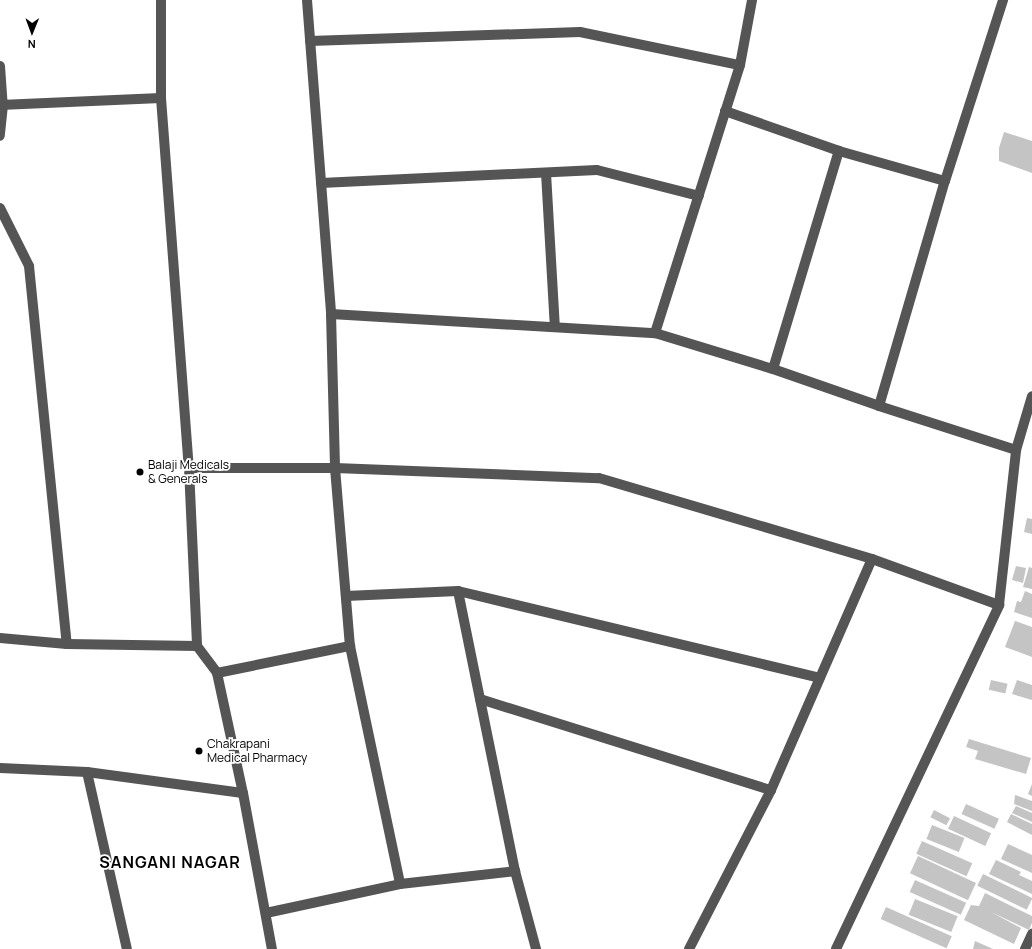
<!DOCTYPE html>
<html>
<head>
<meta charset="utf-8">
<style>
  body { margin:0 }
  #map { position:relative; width:1032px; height:949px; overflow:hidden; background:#fff; font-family:Manrope,sans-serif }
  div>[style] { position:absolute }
  .building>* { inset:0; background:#c4c4c4; transform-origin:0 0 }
  .minor>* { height:10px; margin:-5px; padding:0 5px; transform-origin:5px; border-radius:5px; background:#555 }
  .dots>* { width:11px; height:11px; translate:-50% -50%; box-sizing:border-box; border:2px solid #fff; border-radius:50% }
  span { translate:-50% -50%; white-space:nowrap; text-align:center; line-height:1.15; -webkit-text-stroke:3.5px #fff; paint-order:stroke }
  .poi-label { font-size:12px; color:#000 }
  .left { translate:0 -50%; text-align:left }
  .district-label { font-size:16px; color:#000; font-weight:700; letter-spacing:1px }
  .north { position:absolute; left:12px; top:12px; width:40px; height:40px; -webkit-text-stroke:3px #fff; paint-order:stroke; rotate:181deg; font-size:11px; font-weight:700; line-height:16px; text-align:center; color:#000 }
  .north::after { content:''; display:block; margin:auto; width:14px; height:18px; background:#000; clip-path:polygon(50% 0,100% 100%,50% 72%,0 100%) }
</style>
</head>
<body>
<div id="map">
  <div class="building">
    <div style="clip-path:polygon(1004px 132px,1032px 141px,1032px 173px,999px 161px,999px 148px)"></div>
    <div style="clip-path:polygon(1027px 518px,1032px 519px,1032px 534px,1024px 532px)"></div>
    <div style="clip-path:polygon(1016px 566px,1026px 568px,1023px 583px,1012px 580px)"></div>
    <div style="clip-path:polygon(1029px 567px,1032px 568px,1032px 589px,1023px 587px)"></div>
    <div style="clip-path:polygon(1025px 591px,1032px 594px,1032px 618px,1014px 612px,1017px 601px,1021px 602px)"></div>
    <div style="clip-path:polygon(1015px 621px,1032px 627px,1032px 657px,1005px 647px)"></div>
    <div style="left:991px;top:680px;width:17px;height:10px;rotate:13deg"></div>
    <div style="clip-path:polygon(1017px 680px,1032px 685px,1032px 700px,1012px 694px)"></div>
    <div style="clip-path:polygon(969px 739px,1031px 758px,1026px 774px,975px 759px,978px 751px,966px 747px)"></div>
    <div style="clip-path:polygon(1032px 784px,1032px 796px,1028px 794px)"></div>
    <div style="clip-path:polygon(1015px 795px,1032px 801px,1032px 811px,1014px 804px)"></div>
    <div style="left:966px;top:804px;width:36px;height:11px;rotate:24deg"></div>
    <div style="clip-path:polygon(1016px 806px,1032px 813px,1032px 822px,1012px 813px)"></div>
    <div style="left:934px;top:810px;width:18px;height:8px;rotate:27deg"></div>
    <div style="clip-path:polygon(1011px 814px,1032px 824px,1032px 835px,1007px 822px)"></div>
    <div style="left:954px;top:816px;width:41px;height:14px;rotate:25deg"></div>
    <div style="left:932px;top:825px;width:35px;height:15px;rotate:22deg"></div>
    <div style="left:922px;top:841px;width:55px;height:14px;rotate:24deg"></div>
    <div style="clip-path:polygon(1008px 844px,1032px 855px,1032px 873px,1001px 859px)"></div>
    <div style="left:918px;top:856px;width:64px;height:19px;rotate:25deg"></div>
    <div style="clip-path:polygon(996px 860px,1021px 872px,1019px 875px,1032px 881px,1032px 894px,989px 874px)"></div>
    <div style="left:983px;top:874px;width:55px;height:13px;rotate:26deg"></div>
    <div style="left:915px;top:880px;width:56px;height:13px;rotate:24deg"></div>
    <div style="clip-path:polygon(985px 893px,1032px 916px,1032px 923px,1029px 930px,991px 912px,1021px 928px,1014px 944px,964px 920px,971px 905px,979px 906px)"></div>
    <div style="left:915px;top:899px;width:46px;height:17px;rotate:22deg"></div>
    <div style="left:886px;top:907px;width:72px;height:13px;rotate:24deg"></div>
    <div style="clip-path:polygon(975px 941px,993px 949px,973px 949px)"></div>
  </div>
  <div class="minor">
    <div style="left:161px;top:0;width:98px;rotate:90deg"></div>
    <div style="left:161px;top:98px;width:371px;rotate:85.7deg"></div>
    <div style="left:189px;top:468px;width:178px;rotate:87.4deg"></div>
    <div style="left:197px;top:646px;width:34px;rotate:53deg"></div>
    <div style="left:217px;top:673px;width:123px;rotate:77.8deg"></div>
    <div style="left:243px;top:793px;width:159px;rotate:79.5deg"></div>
    <div style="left:307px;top:0;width:315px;rotate:85.6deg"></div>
    <div style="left:331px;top:314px;width:154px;rotate:88.5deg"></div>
    <div style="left:335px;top:468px;width:179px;rotate:85.2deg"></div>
    <div style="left:350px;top:646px;width:243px;rotate:78.1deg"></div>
    <div style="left:310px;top:41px;width:270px;rotate:-1.9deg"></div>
    <div style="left:580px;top:32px;width:163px;rotate:11.7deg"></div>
    <div style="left:0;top:66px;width:39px;rotate:86deg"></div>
    <div style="left:3px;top:105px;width:31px;rotate:96deg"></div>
    <div style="left:0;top:105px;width:161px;rotate:-2.5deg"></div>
    <div style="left:725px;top:111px;width:121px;rotate:19.3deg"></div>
    <div style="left:839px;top:151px;width:110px;rotate:15.8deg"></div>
    <div style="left:546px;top:173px;width:154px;rotate:86.7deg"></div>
    <div style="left:321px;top:183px;width:276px;rotate:-2.7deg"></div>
    <div style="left:597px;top:170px;width:105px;rotate:14.3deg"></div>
    <div style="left:0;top:208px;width:65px;rotate:63.4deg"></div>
    <div style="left:29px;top:266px;width:380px;rotate:84.3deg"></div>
    <div style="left:331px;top:314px;width:325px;rotate:3.4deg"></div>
    <div style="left:655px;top:333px;width:123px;rotate:17deg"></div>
    <div style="left:773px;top:369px;width:112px;rotate:19.2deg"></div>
    <div style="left:879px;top:406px;width:144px;rotate:17.8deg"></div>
    <div style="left:655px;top:333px;width:281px;rotate:-72.4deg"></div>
    <div style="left:740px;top:65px;width:66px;rotate:-79.5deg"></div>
    <div style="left:773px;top:369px;width:228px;rotate:-73.2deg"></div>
    <div style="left:879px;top:406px;width:234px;rotate:-73.7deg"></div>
    <div style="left:945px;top:181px;width:190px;rotate:-72.2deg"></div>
    <div style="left:189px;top:468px;width:146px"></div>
    <div style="left:335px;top:468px;width:264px;rotate:2.2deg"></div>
    <div style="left:599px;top:478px;width:285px;rotate:16.5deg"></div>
    <div style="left:872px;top:559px;width:135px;rotate:19.9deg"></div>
    <div style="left:458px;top:591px;width:286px;rotate:78.5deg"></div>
    <div style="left:515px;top:871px;width:81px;rotate:74.9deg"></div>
    <div style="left:346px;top:596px;width:112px;rotate:-2.6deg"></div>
    <div style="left:458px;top:591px;width:372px;rotate:13.5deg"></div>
    <div style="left:0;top:638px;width:67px;rotate:5.1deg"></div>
    <div style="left:67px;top:644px;width:130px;rotate:0.9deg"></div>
    <div style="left:217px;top:673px;width:136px;rotate:-11.5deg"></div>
    <div style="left:480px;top:699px;width:305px;rotate:17.4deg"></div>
    <div style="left:0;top:768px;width:87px;rotate:2.6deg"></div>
    <div style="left:87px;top:772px;width:157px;rotate:7.7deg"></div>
    <div style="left:87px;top:772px;width:181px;rotate:77.3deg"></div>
    <div style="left:266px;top:913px;width:137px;rotate:-12.2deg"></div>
    <div style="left:400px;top:884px;width:116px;rotate:-6.4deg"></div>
    <div style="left:689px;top:949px;width:179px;rotate:-62.7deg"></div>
    <div style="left:771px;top:790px;width:252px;rotate:-66.4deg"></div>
    <div style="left:836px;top:949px;width:381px;rotate:-64.6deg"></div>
    <div style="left:999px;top:605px;width:156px;rotate:-83.7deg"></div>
    <div style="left:1016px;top:450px;width:56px;rotate:-73.5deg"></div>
    <div style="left:1025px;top:949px;width:17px;rotate:-65deg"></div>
  </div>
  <div class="dots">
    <div style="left:140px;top:472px;background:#000"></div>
    <div style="left:199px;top:751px;background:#000"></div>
  </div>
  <div class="poi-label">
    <span class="left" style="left:148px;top:472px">Balaji Medicals<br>&amp; Generals</span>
    <span class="left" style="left:207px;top:751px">Chakrapani<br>Medical Pharmacy</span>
  </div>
  <div class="district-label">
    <span style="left:170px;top:862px">SANGANI NAGAR</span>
  </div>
  <div class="north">N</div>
</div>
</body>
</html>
